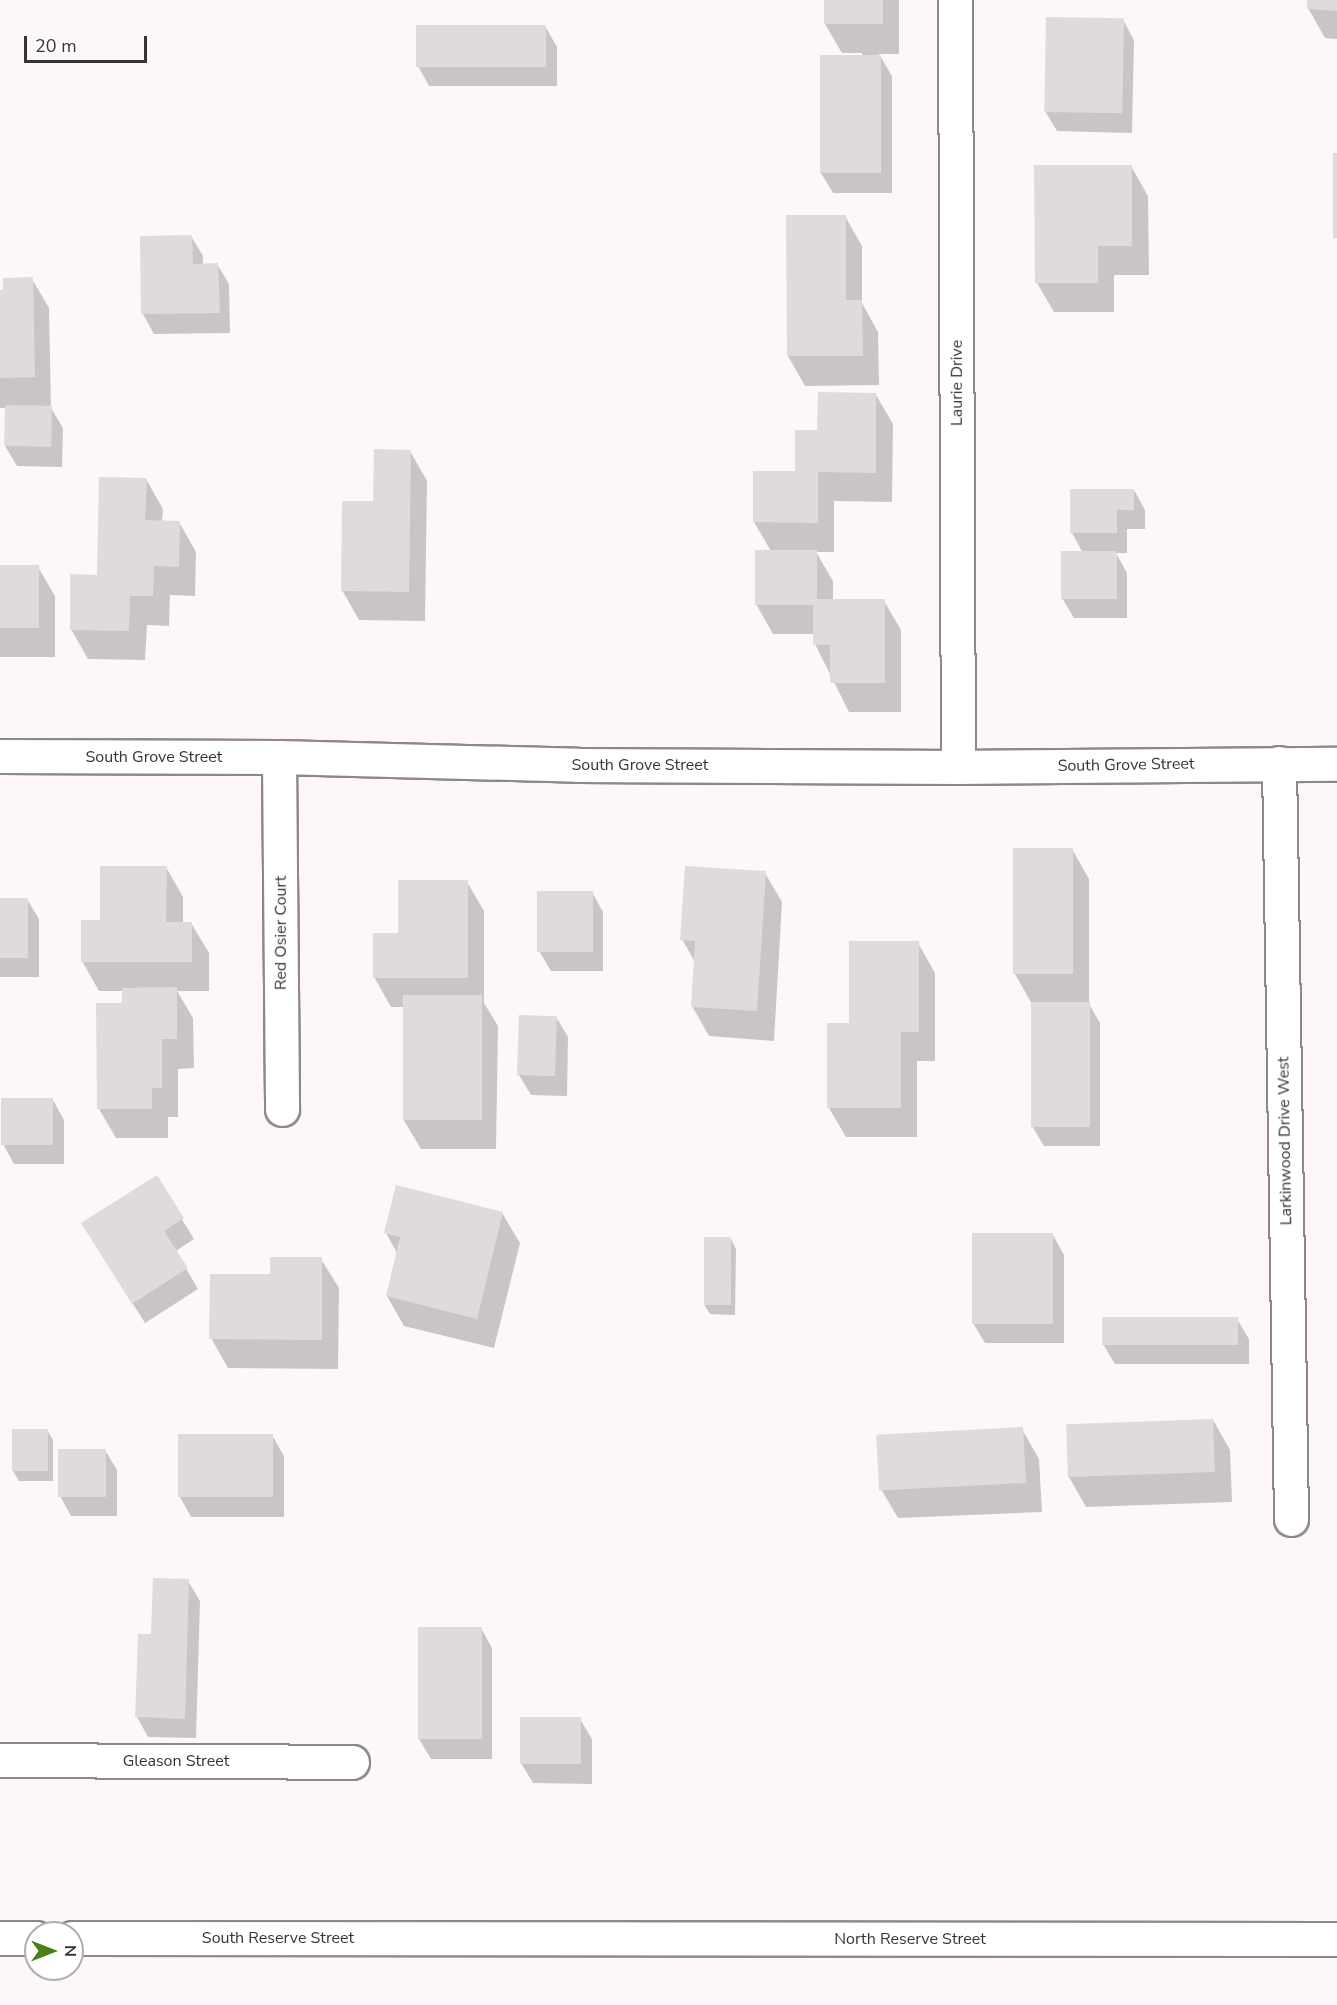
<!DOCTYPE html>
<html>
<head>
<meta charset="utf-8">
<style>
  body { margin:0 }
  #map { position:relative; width:1337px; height:2005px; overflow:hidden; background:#fdf6fa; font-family:"Nunito Sans",sans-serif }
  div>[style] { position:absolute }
  .shadow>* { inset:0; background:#0003 }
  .building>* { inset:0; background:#e0d9dd; transform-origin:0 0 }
  .roads { filter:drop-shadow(2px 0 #8e888b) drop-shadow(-2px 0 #8e888b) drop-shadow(0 2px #8e888b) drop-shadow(0 -2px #8e888b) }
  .minor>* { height:33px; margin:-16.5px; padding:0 16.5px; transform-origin:16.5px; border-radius:16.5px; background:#fff }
  .highway>* { height:33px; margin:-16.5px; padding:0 16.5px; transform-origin:16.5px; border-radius:16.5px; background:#fff }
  span { translate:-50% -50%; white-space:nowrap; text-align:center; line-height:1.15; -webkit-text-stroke:5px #fff; paint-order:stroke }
  .street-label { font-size:16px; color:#363334 }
  .north { position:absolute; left:24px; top:1921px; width:60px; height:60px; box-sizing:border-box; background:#fff; border:2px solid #afadae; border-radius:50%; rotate:90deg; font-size:16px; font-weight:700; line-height:24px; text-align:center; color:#363334 }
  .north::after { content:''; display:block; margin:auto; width:21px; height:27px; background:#4a8016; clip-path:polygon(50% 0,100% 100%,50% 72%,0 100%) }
  .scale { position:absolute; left:24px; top:36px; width:123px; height:27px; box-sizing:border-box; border:3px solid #363334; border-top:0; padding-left:8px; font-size:18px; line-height:21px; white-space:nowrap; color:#363334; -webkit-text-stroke:4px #fff; paint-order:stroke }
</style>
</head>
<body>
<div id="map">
  <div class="shadow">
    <div style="clip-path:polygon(825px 0,899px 0,899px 54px,879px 54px,892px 76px,892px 193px,833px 193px,821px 173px,862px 56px,862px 53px,842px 53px,825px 24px)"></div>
    <div style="clip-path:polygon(1309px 0,1337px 0,1337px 39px,1325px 38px,1308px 8px)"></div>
    <div style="clip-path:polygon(1123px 20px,1134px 40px,1132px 133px,1057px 131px,1045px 111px)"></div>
    <div style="clip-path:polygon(545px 26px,557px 47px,557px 86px,429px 86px,418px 66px)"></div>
    <div style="clip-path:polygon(1131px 166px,1148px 196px,1149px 275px,1114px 275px,1114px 312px,1054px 312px,1037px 283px)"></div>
    <div style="clip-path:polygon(845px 216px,862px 246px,862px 303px,878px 332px,879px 385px,805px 386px,788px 356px,787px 217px)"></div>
    <div style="clip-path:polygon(191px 236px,203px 256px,203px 265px,217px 264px,229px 284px,230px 333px,154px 334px,143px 314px,141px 237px)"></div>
    <div style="clip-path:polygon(32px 279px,49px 308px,51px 408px,63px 428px,62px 467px,17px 466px,5px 446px,7px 408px,0 408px,0 291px)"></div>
    <div style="clip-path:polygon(876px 395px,893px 424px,892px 502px,834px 501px,834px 552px,816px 552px,833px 581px,833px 601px,884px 601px,901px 630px,901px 712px,849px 712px,815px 644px,815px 634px,773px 634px,756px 604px,771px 551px,754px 522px,796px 473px,819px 432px)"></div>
    <div style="clip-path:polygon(410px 451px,427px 481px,425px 621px,359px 620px,342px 590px,375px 503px)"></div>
    <div style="clip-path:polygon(146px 479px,163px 509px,162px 522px,179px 522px,196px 552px,195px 596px,170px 595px,169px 626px,147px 625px,145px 660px,88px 659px,71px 629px)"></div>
    <div style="clip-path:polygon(1134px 490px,1145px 510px,1145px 529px,1127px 529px,1127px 553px,1116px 553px,1127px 573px,1127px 618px,1074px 618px,1062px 598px,1083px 553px,1072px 533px)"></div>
    <div style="clip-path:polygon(0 567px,38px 567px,55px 596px,55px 657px,0 657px)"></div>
    <div style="clip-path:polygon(1072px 849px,1089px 879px,1089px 1004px,1100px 1023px,1100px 1146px,1044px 1146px,1032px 1126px,1032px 1004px,1015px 974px)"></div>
    <div style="clip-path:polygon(166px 867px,183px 897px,183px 923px,191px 923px,209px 953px,209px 991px,177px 991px,193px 1018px,194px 1068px,178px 1069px,178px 1117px,168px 1117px,168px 1138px,116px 1138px,99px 1109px,124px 1004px,124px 991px,99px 991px,82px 961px,102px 922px)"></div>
    <div style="clip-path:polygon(765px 873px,782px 902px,774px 1041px,709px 1036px,692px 1006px,695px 962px,682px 939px)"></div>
    <div style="clip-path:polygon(467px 882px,484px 911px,484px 1003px,498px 1026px,496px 1149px,421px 1149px,403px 1119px,405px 1007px,391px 1007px,374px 977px,399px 935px)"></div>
    <div style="clip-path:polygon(592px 892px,603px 912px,603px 971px,551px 971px,539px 951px)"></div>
    <div style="clip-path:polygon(0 899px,27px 899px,39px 919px,39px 977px,0 977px)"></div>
    <div style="clip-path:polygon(918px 943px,935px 973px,935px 1061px,917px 1061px,917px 1137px,846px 1137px,829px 1108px,850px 1025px)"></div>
    <div style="clip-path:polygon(556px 1017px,568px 1037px,567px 1096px,531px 1095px,519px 1075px)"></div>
    <div style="clip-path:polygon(53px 1100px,64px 1120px,64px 1164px,14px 1164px,3px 1144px)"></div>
    <div style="clip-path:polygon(156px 1177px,194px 1239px,176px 1251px,198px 1289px,145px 1323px,95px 1244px)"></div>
    <div style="clip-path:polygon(502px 1213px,520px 1243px,494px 1348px,404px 1326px,387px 1296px,397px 1253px,386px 1233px)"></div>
    <div style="clip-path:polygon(1053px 1235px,1064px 1255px,1064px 1343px,985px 1343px,973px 1323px)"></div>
    <div style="clip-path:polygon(731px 1239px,736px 1249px,735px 1315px,710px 1314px,704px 1304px)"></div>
    <div style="clip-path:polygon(321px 1259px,339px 1288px,338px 1369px,228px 1368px,211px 1338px,271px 1276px)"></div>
    <div style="clip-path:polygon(1237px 1319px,1249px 1339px,1249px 1364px,1115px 1364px,1103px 1344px)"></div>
    <div style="clip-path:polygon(1213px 1420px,1230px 1450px,1232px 1502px,1086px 1507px,1069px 1477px)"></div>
    <div style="clip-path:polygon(1022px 1429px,1039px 1459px,1042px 1512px,898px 1518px,881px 1489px)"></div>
    <div style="clip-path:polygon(47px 1430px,53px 1440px,53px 1481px,19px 1481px,13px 1471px)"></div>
    <div style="clip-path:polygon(180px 1435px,272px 1435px,284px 1456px,284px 1517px,191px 1517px,180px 1497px)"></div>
    <div style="clip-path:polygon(105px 1450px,117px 1470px,117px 1516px,71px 1516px,60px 1496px)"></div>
    <div style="clip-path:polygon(188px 1581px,200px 1601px,196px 1738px,148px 1737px,137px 1717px)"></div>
    <div style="clip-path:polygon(481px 1628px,492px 1648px,492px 1759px,431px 1759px,419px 1739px)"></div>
    <div style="clip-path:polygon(580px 1719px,592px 1739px,592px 1784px,533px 1783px,521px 1763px)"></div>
  </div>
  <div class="building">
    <div style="left:824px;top:0;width:59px;height:24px"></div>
    <div style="clip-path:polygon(1307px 0,1337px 0,1337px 11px,1307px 9px)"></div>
    <div style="left:1046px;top:17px;width:78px;height:95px;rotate:1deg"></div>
    <div style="left:416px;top:25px;width:130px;height:42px"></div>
    <div style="left:820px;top:55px;width:61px;height:118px"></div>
    <div style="left:1333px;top:153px;width:4px;height:85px"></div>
    <div style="clip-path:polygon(1034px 165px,1132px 165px,1132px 246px,1098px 246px,1098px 283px,1035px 283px)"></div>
    <div style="clip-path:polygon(786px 215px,846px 215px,846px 300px,862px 300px,863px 356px,787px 356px)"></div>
    <div style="clip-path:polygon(192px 235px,193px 264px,218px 263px,220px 313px,141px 314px,140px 236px)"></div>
    <div style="clip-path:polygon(33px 277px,35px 377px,0 378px,0 290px,3px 290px,3px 278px)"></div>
    <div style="clip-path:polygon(818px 392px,876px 393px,876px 473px,818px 472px,818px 523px,753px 522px,753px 471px,795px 471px,795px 430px,817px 430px)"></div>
    <div style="left:5px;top:405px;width:47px;height:41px;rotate:1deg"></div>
    <div style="clip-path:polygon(374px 449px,411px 450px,409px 592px,341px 591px,342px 501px,373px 501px)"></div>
    <div style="clip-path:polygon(99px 477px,147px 478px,145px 520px,180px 521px,179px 567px,154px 566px,153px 596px,130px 596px,129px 631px,70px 630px,70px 574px,97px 575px)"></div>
    <div style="clip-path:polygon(1070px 489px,1134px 489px,1134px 510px,1117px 510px,1117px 533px,1070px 533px)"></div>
    <div style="clip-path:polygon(755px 550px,817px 550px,817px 599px,885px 599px,885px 683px,830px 683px,830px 645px,813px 645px,813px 605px,755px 605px)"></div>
    <div style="left:1061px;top:551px;width:56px;height:48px"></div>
    <div style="left:0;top:565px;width:39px;height:63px"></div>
    <div style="left:1013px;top:848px;width:60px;height:126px"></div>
    <div style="clip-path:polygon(100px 866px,167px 866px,166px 922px,192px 922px,192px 962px,81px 962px,81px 920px,100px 920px)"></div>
    <div style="clip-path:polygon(685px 866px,766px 871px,757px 1011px,691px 1007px,695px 941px,680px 940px)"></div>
    <div style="clip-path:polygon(398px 880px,468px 880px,468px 978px,373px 978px,373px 933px,398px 933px)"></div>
    <div style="left:537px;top:891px;width:56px;height:61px"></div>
    <div style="left:0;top:898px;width:28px;height:60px"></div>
    <div style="clip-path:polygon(849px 941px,919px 941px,919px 1032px,901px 1032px,901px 1108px,827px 1108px,827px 1023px,849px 1023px)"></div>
    <div style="clip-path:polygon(177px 987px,177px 1039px,162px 1039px,162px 1088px,152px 1088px,152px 1109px,97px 1109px,96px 1003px,122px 1003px,122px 988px)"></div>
    <div style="left:403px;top:995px;width:79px;height:125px"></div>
    <div style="left:1031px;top:1002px;width:59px;height:125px"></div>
    <div style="left:519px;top:1015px;width:38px;height:60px;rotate:2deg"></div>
    <div style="left:1px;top:1098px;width:52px;height:47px"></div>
    <div style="clip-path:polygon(157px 1175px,184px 1218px,164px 1231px,188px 1268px,132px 1304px,81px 1223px)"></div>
    <div style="clip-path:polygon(396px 1185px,503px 1212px,477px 1319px,386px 1296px,400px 1237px,384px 1233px)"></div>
    <div style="left:972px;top:1233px;width:81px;height:91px"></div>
    <div style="left:704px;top:1237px;width:27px;height:68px"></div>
    <div style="clip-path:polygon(270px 1257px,322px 1257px,322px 1340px,209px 1339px,210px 1274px,270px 1274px)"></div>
    <div style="left:1102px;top:1317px;width:136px;height:28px"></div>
    <div style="left:1213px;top:1419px;width:53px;height:147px;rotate:88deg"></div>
    <div style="left:1023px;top:1427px;width:56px;height:147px;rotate:87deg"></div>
    <div style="left:12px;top:1429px;width:36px;height:42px"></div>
    <div style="left:178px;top:1434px;width:95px;height:63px"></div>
    <div style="left:58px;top:1449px;width:48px;height:48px"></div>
    <div style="clip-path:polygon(153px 1578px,189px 1579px,185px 1719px,135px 1717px,138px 1634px,151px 1634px)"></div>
    <div style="left:418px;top:1627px;width:64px;height:112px"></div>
    <div style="left:520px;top:1717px;width:61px;height:47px"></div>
  </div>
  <div class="roads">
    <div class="minor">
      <div style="left:955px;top:0;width:767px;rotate:89.78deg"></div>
      <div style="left:0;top:756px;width:279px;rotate:0.2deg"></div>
      <div style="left:279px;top:757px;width:299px;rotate:1.5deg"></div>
      <div style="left:578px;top:765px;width:380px;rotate:0.3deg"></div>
      <div style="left:958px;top:767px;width:379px;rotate:-0.5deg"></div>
      <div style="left:279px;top:757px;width:352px;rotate:89.5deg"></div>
      <div style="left:1279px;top:763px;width:756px;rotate:89.09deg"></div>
      <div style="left:0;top:1760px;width:352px;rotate:0.3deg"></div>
    </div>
    <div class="highway">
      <div style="left:0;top:1938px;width:36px"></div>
      <div style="left:72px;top:1938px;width:1265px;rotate:0.05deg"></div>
    </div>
  </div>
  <div class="street-label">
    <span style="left:957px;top:383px;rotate:-90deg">Laurie Drive</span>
    <span style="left:154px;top:757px">South Grove Street</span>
    <span style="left:640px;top:765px">South Grove Street</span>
    <span style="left:1126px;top:765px;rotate:-1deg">South Grove Street</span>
    <span style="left:281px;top:933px;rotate:-90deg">Red Osier Court</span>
    <span style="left:1285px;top:1141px;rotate:-91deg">Larkinwood Drive West</span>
    <span style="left:176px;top:1761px">Gleason Street</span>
    <span style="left:278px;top:1938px">South Reserve Street</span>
    <span style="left:910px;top:1939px">North Reserve Street</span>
  </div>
  <div class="north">N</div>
  <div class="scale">20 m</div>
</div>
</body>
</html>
